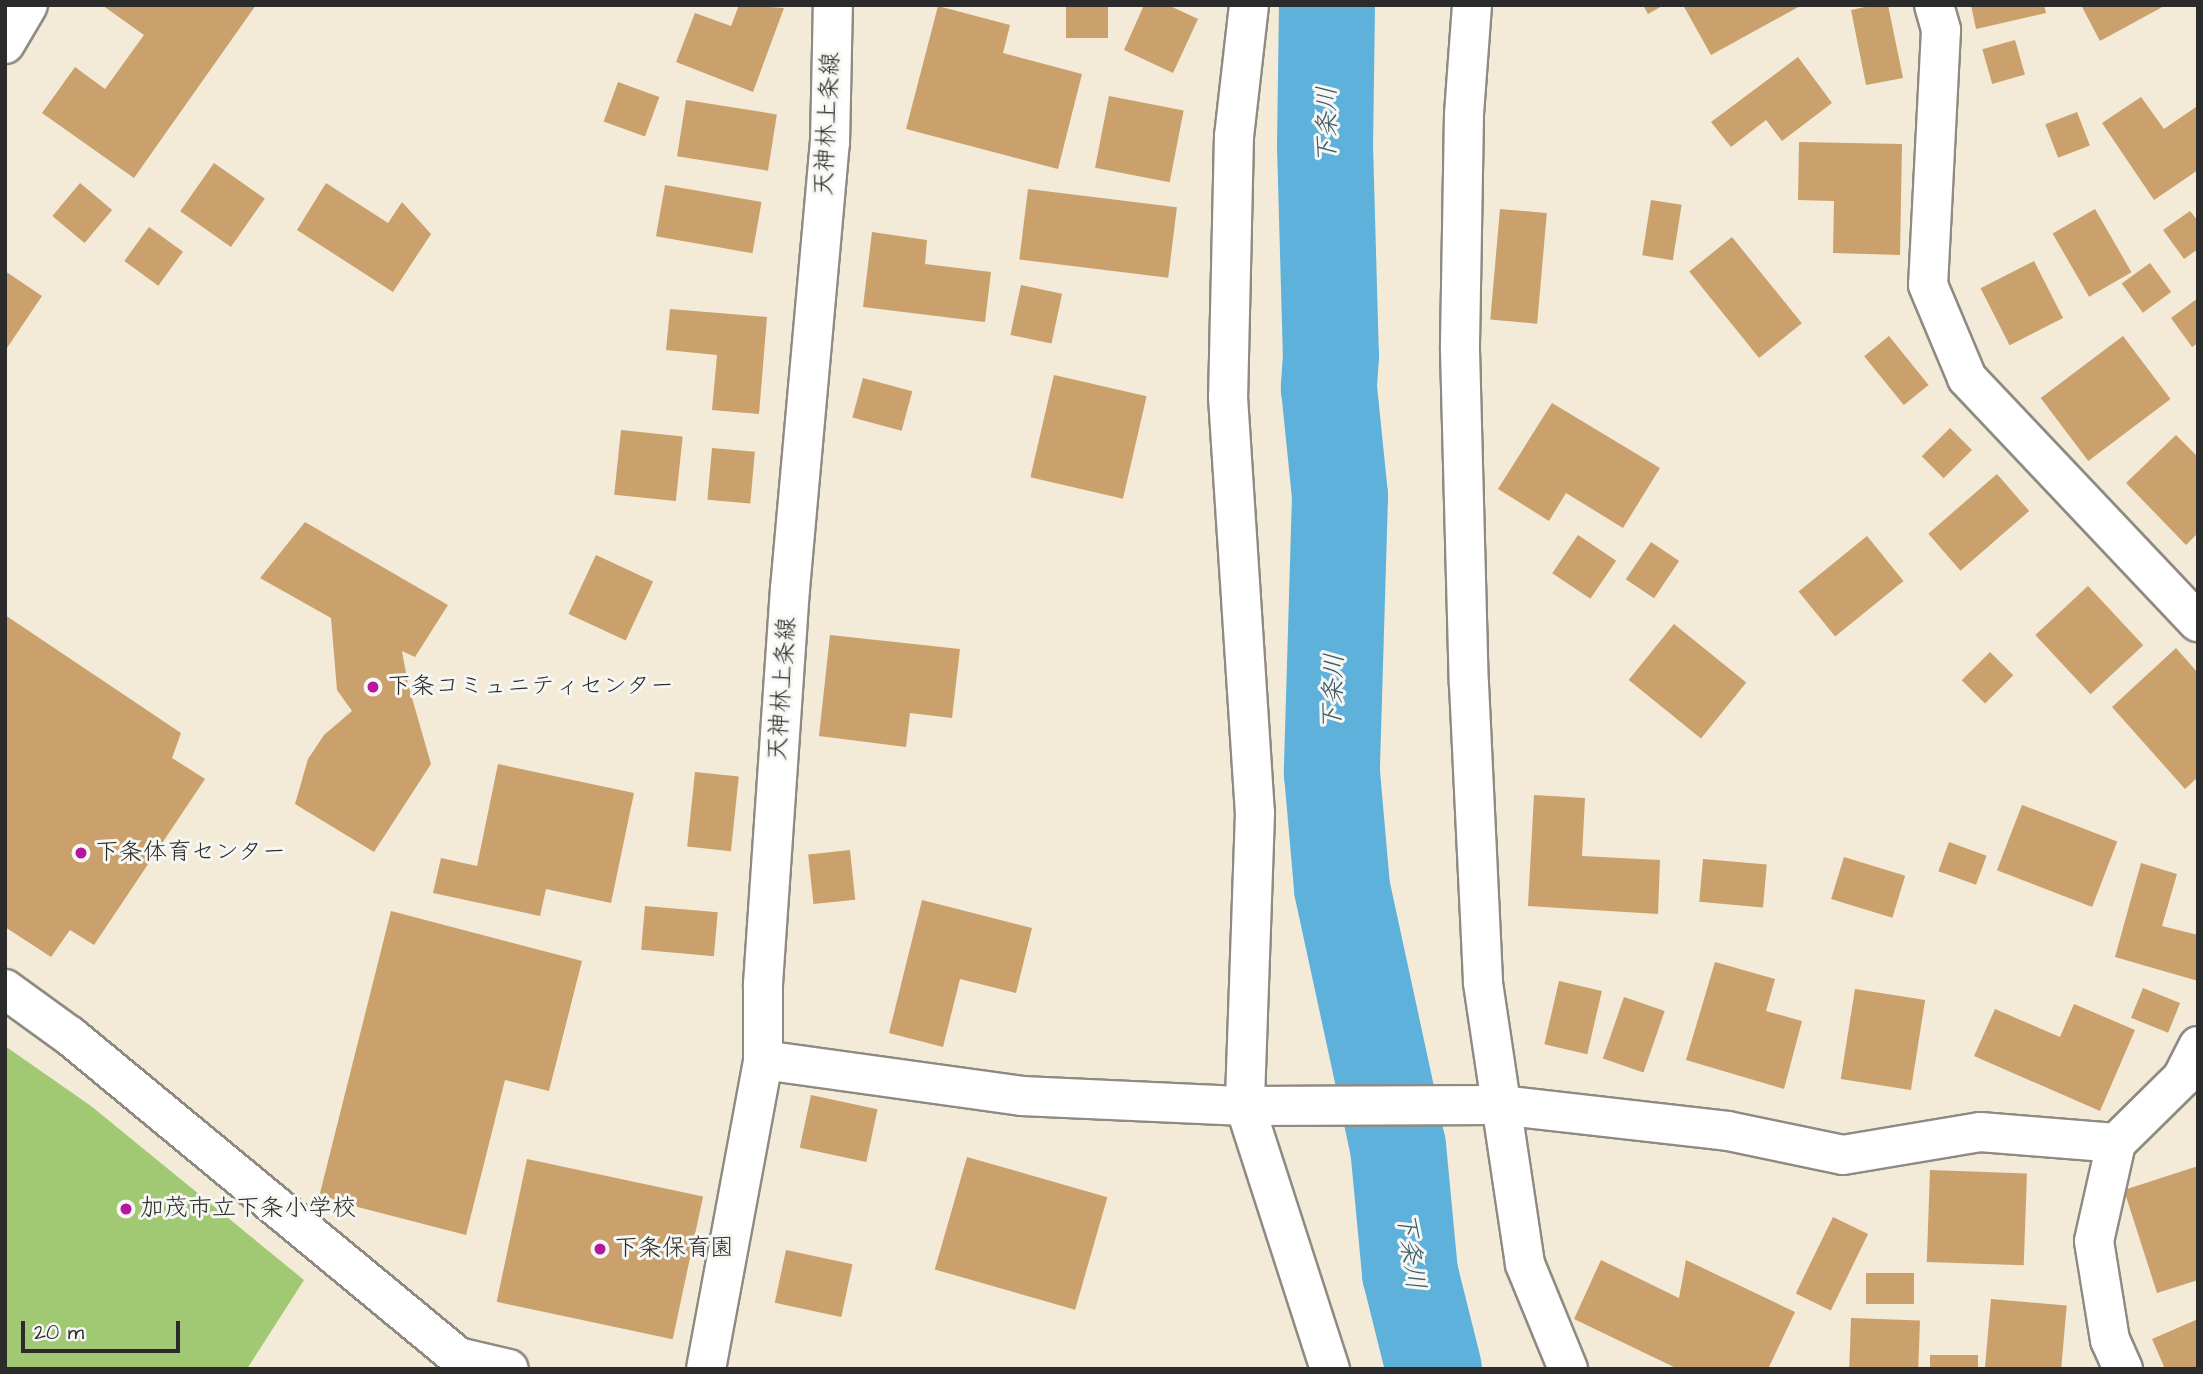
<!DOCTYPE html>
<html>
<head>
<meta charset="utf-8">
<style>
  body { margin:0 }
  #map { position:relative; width:2203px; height:1374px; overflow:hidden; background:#f3ead8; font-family:"Architects Daughter","Klee One",sans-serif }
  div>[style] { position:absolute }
  .green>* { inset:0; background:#a1c974 }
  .river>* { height:96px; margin:-48px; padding:0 48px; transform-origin:48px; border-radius:48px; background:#5eb1da }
  .building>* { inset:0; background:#caa16c; transform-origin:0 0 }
  .roads { filter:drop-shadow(2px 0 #8f8a82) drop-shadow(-2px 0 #8f8a82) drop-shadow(0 2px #8f8a82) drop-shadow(0 -2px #8f8a82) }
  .street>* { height:38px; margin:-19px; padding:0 19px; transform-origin:19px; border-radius:19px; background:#fff }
  .secondary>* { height:38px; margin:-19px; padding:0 19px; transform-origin:19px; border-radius:19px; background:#fff }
  .dots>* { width:19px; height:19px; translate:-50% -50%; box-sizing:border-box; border:4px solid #f6f6f2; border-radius:50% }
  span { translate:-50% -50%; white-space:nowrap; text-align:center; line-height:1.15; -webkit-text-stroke:6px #f6f6f2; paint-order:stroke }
  .street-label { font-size:24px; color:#2b2b2b }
  .poi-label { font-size:24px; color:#2b2b2b }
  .left { translate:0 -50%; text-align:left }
  .water-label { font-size:26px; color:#3d5a68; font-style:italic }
  .frame { position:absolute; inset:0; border:7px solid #2b2b2b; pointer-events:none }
  .scale { position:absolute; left:21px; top:1321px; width:159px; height:32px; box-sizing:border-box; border:4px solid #2b2b2b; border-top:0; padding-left:9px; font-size:21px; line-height:24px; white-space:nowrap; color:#2b2b2b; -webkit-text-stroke:5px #f6f6f2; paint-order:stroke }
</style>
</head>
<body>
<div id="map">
  <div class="green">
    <div style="clip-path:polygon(5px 1046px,91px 1106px,304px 1280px,247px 1369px,5px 1369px)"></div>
  </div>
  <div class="river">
    <div style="left:1327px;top:5px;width:140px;rotate:90.8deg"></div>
    <div style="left:1325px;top:145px;width:211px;rotate:88.4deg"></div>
    <div style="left:1331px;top:356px;width:32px;rotate:94deg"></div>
    <div style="left:1329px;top:388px;width:109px;rotate:84.2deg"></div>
    <div style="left:1340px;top:496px;width:277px;rotate:91.7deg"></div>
    <div style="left:1332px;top:773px;width:115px;rotate:85deg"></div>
    <div style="left:1342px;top:888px;width:264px;rotate:77.8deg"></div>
    <div style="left:1398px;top:1146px;width:128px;rotate:84.6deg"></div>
    <div style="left:1410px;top:1273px;width:99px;rotate:76deg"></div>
  </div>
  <div class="building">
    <div style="clip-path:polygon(102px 5px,256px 5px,134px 178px,42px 113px,75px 67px,105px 89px,144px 35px)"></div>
    <div style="clip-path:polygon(739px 5px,784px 8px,753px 92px,676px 62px,695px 13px,731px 26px)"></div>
    <div style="left:1066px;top:5px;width:42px;height:33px"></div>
    <div style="clip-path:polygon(1144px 5px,1168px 5px,1198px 19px,1173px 73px,1124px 50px)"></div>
    <div style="clip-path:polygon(1643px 5px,1664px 5px,1648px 14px)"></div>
    <div style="clip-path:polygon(1683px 5px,1802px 5px,1711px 55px)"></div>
    <div style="clip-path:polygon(1874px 5px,1888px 5px,1903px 78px,1866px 85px,1851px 10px)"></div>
    <div style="clip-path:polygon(1971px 5px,2044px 5px,2046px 13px,1976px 29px)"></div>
    <div style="clip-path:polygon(2081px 5px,2166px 5px,2100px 41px)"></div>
    <div style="clip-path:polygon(938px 6px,1010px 25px,1003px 53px,1082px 74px,1058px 169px,906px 129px)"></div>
    <div style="left:2015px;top:40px;width:36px;height:34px;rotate:74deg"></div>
    <div style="clip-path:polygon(1798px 57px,1832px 103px,1782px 141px,1766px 120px,1731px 147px,1711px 122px)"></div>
    <div style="left:618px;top:82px;width:44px;height:42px;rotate:20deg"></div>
    <div style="left:1109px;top:96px;width:76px;height:73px;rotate:11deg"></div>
    <div style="clip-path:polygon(2141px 97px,2164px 129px,2196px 107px,2198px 110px,2198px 170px,2154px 200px,2102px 123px)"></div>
    <div style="left:686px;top:100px;width:92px;height:57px;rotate:9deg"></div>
    <div style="left:2077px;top:112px;width:36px;height:34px;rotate:69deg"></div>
    <div style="clip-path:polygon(1799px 142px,1902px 144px,1900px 255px,1833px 253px,1834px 201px,1798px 200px)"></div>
    <div style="left:214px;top:163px;width:62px;height:59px;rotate:35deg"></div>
    <div style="left:80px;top:183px;width:42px;height:43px;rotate:40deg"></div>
    <div style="clip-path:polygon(326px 183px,388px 223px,402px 202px,431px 234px,393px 292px,297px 230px)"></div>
    <div style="left:665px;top:185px;width:98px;height:52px;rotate:10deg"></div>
    <div style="left:1028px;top:189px;width:150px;height:71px;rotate:7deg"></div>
    <div style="left:1651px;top:200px;width:31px;height:56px;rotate:9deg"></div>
    <div style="left:1500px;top:209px;width:47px;height:111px;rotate:5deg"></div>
    <div style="left:2095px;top:209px;width:73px;height:49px;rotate:60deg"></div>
    <div style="clip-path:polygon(2190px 211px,2198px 221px,2198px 249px,2184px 259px,2163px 230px)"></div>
    <div style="left:149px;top:227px;width:42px;height:42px;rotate:36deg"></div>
    <div style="clip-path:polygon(872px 232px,927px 240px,925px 264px,991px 272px,985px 322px,863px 307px)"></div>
    <div style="left:1732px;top:237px;width:111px;height:55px;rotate:51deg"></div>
    <div style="left:2034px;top:261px;width:64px;height:60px;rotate:63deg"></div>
    <div style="left:2150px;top:263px;width:36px;height:35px;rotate:54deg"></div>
    <div style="clip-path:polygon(5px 271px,42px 296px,5px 351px)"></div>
    <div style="left:1021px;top:285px;width:42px;height:51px;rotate:12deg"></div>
    <div style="clip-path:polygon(2198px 298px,2198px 343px,2192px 347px,2171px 318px)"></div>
    <div style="clip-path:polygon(670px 309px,767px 317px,759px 414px,712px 410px,717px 355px,666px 350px)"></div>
    <div style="left:1889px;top:336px;width:63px;height:32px;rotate:51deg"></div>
    <div style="left:2123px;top:336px;width:79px;height:103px;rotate:53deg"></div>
    <div style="left:1054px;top:375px;width:95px;height:105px;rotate:13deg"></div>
    <div style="left:863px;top:378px;width:51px;height:41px;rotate:15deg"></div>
    <div style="clip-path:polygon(1552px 403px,1660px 468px,1623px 528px,1566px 493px,1549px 521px,1498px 489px)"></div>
    <div style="left:1950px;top:428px;width:31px;height:40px;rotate:45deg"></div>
    <div style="left:621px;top:430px;width:62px;height:65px;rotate:6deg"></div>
    <div style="clip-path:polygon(2176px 435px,2198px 457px,2198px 533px,2186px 545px,2126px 483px)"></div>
    <div style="left:712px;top:448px;width:43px;height:52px;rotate:5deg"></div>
    <div style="left:1997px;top:474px;width:49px;height:91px;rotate:49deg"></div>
    <div style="clip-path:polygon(305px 522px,448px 605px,415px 657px,402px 651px,408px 684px,431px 764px,374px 852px,295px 804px,308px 759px,324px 735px,352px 711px,337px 690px,331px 618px,260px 578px)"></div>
    <div style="left:1578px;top:535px;width:46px;height:46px;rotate:34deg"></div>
    <div style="left:1867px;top:536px;width:58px;height:88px;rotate:51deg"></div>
    <div style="left:1651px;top:542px;width:34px;height:45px;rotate:34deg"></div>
    <div style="left:596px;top:555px;width:63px;height:65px;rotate:25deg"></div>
    <div style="left:2088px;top:586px;width:81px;height:72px;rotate:47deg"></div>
    <div style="clip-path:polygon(5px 615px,181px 733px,172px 758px,205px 779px,94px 945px,70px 930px,51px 957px,5px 927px)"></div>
    <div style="left:1674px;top:624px;width:93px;height:72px;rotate:39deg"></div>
    <div style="clip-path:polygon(830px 635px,960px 649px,952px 718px,910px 713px,906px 747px,819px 736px)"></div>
    <div style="clip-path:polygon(2176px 648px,2198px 673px,2198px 777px,2185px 789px,2112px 707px)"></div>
    <div style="left:1990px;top:652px;width:33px;height:40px;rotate:45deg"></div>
    <div style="clip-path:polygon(498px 764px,634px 793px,611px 903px,546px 889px,540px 916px,433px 893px,441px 858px,477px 866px)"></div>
    <div style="left:695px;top:772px;width:44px;height:75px;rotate:6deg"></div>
    <div style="clip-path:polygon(1534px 795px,1585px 798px,1582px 856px,1660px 860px,1658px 914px,1528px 906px)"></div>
    <div style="left:2022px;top:805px;width:102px;height:70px;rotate:21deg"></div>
    <div style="left:1949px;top:842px;width:40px;height:31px;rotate:20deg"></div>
    <div style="left:850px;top:850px;width:50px;height:42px;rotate:84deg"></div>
    <div style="left:1844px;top:857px;width:64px;height:44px;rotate:17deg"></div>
    <div style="left:1703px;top:859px;width:64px;height:43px;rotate:5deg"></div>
    <div style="clip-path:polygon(2141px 863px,2177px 874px,2162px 926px,2198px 935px,2198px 981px,2115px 957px)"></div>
    <div style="clip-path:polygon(922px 900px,1032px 928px,1016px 993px,960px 979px,943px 1047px,889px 1033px)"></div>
    <div style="left:645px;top:906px;width:73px;height:44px;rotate:5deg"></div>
    <div style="clip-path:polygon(391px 911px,582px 961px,549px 1091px,505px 1080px,466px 1235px,319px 1197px)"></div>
    <div style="clip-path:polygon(1715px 962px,1775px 979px,1766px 1011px,1802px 1021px,1784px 1089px,1686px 1060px)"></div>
    <div style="left:1559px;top:981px;width:44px;height:65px;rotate:13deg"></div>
    <div style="left:2143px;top:988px;width:40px;height:32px;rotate:22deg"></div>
    <div style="left:1855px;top:989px;width:71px;height:91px;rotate:9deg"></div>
    <div style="left:1624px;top:997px;width:43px;height:65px;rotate:19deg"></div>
    <div style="clip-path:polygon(2074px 1004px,2135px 1030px,2100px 1111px,1974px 1056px,1995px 1009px,2060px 1037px)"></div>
    <div style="left:811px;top:1095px;width:68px;height:54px;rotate:12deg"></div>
    <div style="left:967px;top:1157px;width:146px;height:117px;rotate:16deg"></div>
    <div style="left:527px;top:1159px;width:180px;height:146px;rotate:12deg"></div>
    <div style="clip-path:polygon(2198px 1166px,2198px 1280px,2157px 1293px,2124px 1190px)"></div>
    <div style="left:1930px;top:1170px;width:97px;height:92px;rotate:2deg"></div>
    <div style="left:1833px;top:1217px;width:39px;height:85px;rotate:26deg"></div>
    <div style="left:786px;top:1250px;width:68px;height:54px;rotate:12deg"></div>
    <div style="clip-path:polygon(1601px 1260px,1679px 1298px,1686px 1260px,1795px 1312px,1768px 1369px,1678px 1369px,1574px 1319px)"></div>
    <div style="left:1866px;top:1273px;width:48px;height:31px"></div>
    <div style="left:1991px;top:1299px;width:76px;height:70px;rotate:5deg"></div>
    <div style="left:1851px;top:1318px;width:69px;height:51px;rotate:2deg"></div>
    <div style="clip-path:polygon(2198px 1319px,2198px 1369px,2165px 1369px,2152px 1339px)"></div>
    <div style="left:1978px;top:1355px;width:14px;height:48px;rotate:90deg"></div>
  </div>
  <div class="roads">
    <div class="street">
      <div style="left:1249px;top:5px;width:132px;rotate:96.5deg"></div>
      <div style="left:1234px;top:136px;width:261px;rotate:91.3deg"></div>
      <div style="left:1228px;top:397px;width:417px;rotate:86.3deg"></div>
      <div style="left:1255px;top:813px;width:293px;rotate:92deg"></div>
      <div style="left:1245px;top:1106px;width:276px;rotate:72.1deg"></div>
      <div style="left:1472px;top:5px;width:110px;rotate:94.2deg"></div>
      <div style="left:1464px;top:115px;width:235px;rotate:91deg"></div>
      <div style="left:1460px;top:350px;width:334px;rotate:88.5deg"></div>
      <div style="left:1469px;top:684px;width:299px;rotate:87.3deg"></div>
      <div style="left:1483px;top:983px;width:284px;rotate:81.5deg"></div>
      <div style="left:1525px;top:1264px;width:113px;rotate:67.7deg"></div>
      <div style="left:1934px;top:5px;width:26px;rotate:74deg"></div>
      <div style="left:1941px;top:30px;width:255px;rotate:92.9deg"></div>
      <div style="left:1928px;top:285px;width:101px;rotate:67.2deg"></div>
      <div style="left:1967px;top:378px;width:336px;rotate:46.6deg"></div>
      <div style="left:5px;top:44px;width:45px;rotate:-59.5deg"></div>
      <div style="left:5px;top:989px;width:80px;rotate:35.9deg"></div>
      <div style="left:70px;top:1036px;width:504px;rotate:39.6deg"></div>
      <div style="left:458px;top:1357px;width:52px;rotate:13.2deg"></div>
      <div style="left:763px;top:1060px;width:261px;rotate:7.9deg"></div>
      <div style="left:1022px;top:1096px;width:223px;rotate:2.6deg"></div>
      <div style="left:1245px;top:1106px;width:255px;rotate:-0.2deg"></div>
      <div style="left:1500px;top:1105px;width:229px;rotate:6.5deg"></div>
      <div style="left:1728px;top:1131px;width:117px;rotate:11.8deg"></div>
      <div style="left:1843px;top:1155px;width:139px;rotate:-9.5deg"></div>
      <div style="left:1980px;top:1132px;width:136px;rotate:4.6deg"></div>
      <div style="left:2123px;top:1369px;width:32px;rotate:-114deg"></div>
      <div style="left:2110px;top:1340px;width:100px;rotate:-99.2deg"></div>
      <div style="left:2094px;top:1241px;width:100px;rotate:-77.3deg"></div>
      <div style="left:2116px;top:1143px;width:93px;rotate:-44.6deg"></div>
      <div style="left:2182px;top:1078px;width:36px;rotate:-63deg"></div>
    </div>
    <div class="secondary">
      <div style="left:706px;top:1369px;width:314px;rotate:-79.5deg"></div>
      <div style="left:763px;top:1060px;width:76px;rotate:-90deg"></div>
      <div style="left:763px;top:984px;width:396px;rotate:-86.1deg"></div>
      <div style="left:790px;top:589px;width:448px;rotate:-84.9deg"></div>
      <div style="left:830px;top:143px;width:138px;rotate:-88.8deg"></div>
    </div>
  </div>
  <div class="dots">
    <div style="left:373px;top:687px;background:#b5179e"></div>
    <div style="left:81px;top:853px;background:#b5179e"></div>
    <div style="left:126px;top:1209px;background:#b5179e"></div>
    <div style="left:600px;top:1249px;background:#b5179e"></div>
  </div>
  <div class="street-label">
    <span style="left:828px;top:124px;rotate:-87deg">天神林上条線</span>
    <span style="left:783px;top:689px;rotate:-86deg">天神林上条線</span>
  </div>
  <div class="poi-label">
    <span class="left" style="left:387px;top:687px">下条コミュニティセンター</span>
    <span class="left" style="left:95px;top:853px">下条体育センター</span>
    <span class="left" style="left:140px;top:1209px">加茂市立下条小学校</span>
    <span class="left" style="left:614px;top:1249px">下条保育園</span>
  </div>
  <div class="water-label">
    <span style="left:1328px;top:125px;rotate:-90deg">下条川</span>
    <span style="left:1334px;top:692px;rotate:-88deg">下条川</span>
    <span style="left:1410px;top:1251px;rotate:82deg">下条川</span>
  </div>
  <div class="frame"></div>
  <div class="scale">20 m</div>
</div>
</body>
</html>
